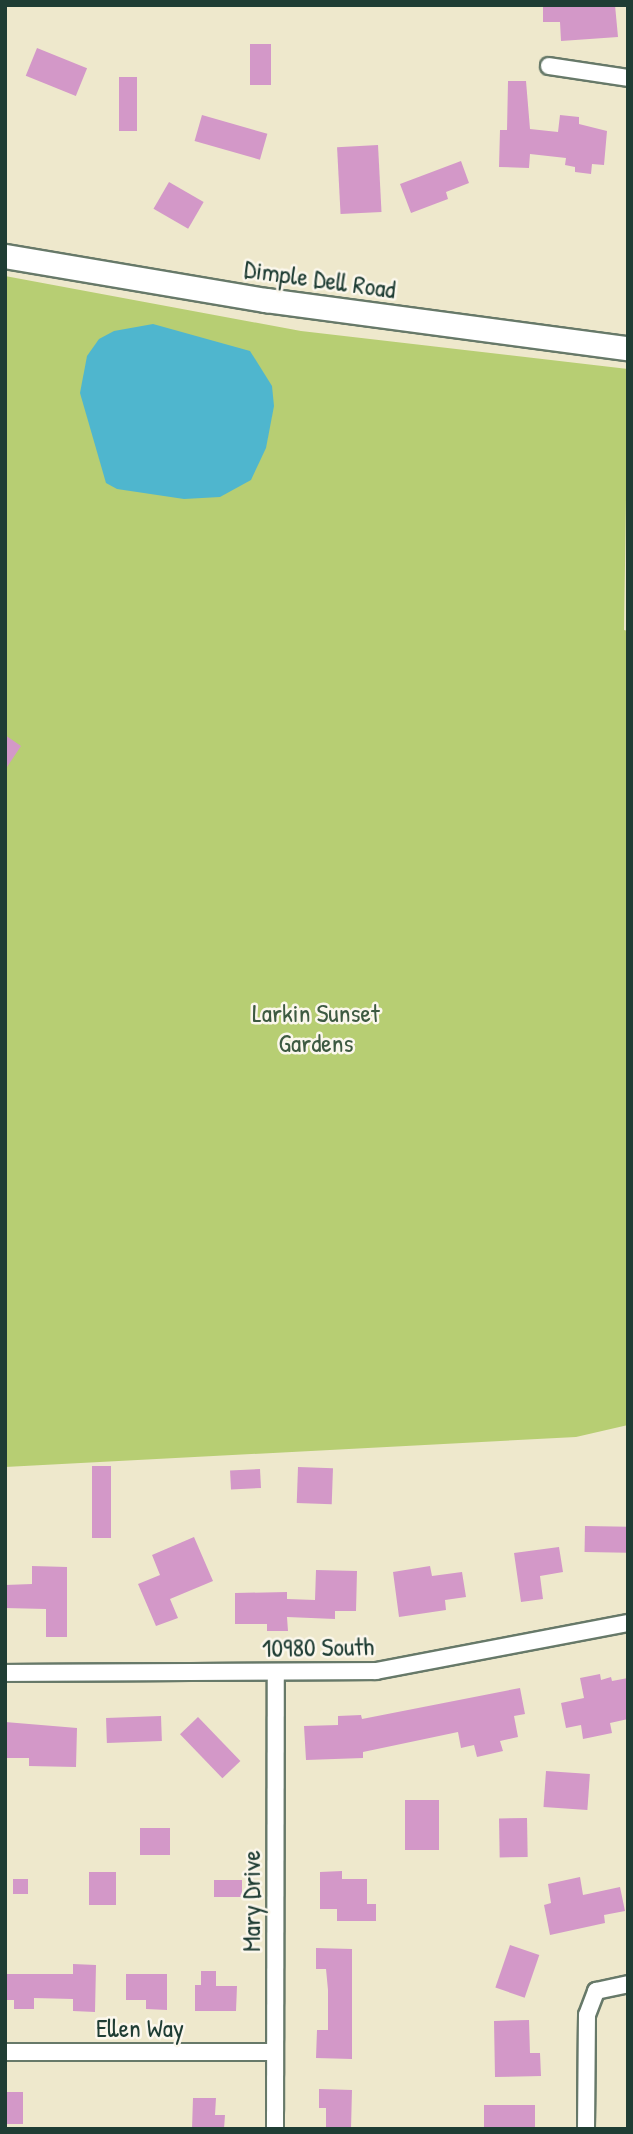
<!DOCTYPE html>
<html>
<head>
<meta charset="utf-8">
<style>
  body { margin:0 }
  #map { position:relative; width:633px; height:2134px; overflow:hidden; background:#eee8cc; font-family:"Patrick Hand",sans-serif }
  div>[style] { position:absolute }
  .green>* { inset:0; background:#b7ce73 }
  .water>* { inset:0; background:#4fb6ce }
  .building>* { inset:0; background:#d398c8; transform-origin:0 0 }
  .roads { filter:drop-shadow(2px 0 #677969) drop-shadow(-2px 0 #677969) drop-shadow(0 2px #677969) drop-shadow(0 -2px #677969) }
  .street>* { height:16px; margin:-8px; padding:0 8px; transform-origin:8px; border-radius:8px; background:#fff }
  .secondary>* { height:23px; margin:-11.5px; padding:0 11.5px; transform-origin:11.5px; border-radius:11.5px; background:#fff }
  span { translate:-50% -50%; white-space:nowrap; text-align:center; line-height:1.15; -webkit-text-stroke:5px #fbf7ec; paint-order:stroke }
  .street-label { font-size:26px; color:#1f3d34 }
  .park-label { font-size:26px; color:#3d5a41 }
  .frame { position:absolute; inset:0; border:7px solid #1f3d34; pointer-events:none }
</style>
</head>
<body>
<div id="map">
  <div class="green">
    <div style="clip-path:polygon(5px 276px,301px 331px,628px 369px,624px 630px,628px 631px,628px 1425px,576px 1437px,5px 1467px)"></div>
  </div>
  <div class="water">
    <div style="clip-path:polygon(153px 324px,250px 351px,272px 386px,274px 406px,266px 448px,251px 480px,220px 497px,184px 499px,117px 489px,106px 483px,80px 393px,87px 356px,99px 339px,114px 331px)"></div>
  </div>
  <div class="building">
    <div style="clip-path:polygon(543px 5px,615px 5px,618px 37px,561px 41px,560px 22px,543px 22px)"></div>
    <div style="left:250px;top:44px;width:21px;height:41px"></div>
    <div style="left:37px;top:48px;width:54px;height:30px;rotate:22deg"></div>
    <div style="left:119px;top:77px;width:18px;height:54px"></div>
    <div style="clip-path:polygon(508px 81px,526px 81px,530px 129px,558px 132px,560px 115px,579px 117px,579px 124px,607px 131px,604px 165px,592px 164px,591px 174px,575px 172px,575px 167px,565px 165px,566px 158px,530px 154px,529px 168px,499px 167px,500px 130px,507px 130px)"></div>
    <div style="left:202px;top:115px;width:68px;height:27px;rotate:16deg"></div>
    <div style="left:378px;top:145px;width:67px;height:41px;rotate:87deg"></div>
    <div style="clip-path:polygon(461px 161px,469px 183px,446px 192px,448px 199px,411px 213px,400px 184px)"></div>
    <div style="left:169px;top:182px;width:40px;height:31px;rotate:30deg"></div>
    <div style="clip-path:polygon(5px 735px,21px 746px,5px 770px)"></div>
    <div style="left:92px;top:1466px;width:19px;height:72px"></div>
    <div style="left:298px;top:1467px;width:35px;height:36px;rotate:2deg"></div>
    <div style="left:260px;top:1469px;width:19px;height:30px;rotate:87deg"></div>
    <div style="left:585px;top:1526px;width:43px;height:26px;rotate:1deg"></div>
    <div style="clip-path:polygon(194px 1537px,213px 1581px,170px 1599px,178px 1618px,156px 1626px,138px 1584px,160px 1575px,152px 1555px)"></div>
    <div style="clip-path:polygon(559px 1547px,563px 1572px,540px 1576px,543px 1599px,521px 1602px,514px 1553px)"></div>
    <div style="clip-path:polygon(32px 1566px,67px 1567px,67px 1637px,46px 1637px,46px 1609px,5px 1608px,5px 1585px,32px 1584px)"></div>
    <div style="clip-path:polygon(430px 1566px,432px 1576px,462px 1572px,466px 1597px,445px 1600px,446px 1610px,399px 1617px,393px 1572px)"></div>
    <div style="clip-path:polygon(316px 1570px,357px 1571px,356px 1611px,335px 1611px,335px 1619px,287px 1617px,288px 1631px,267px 1631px,267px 1624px,235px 1624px,235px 1593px,287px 1592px,287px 1599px,315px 1600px)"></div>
    <div style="clip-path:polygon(600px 1674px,601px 1680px,611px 1677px,612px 1681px,628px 1678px,628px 1719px,610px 1723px,612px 1733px,583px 1739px,581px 1725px,566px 1728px,561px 1703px,584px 1698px,580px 1678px)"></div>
    <div style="clip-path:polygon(520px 1688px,525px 1714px,514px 1716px,518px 1737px,500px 1741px,503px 1751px,477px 1757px,474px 1745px,461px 1748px,458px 1732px,363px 1752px,363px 1758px,306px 1760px,304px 1726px,338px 1725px,338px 1716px,361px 1715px,362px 1719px)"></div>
    <div style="left:161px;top:1716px;width:25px;height:55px;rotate:88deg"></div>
    <div style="left:198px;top:1717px;width:61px;height:25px;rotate:46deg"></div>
    <div style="clip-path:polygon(5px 1722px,77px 1728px,76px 1767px,29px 1766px,29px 1758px,5px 1758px)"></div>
    <div style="left:546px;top:1771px;width:44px;height:36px;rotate:4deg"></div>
    <div style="left:405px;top:1800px;width:34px;height:50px"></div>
    <div style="left:527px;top:1818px;width:39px;height:28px;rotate:89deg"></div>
    <div style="left:140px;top:1828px;width:30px;height:27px"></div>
    <div style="clip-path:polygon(342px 1871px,342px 1879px,367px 1879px,367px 1904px,376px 1904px,376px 1921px,337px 1921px,337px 1909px,320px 1909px,320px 1872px)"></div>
    <div style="left:89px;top:1872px;width:27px;height:33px"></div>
    <div style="clip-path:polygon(580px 1877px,583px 1895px,620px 1887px,625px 1911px,604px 1915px,605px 1923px,550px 1935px,544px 1905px,551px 1903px,548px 1884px)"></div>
    <div style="left:13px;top:1879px;width:15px;height:15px"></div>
    <div style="left:214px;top:1880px;width:28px;height:17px"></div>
    <div style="left:510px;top:1945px;width:31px;height:45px;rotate:19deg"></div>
    <div style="clip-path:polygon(316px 1948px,352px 1949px,352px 2059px,316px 2058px,317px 2030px,328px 2030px,328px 1990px,326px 1969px,316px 1969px)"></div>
    <div style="clip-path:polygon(73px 1964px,96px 1965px,95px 2012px,73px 2011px,73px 1999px,34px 1998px,34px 2009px,14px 2009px,14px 2000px,5px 2000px,5px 1974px,73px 1974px)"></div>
    <div style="clip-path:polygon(201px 1971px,216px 1971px,216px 1986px,237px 1986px,236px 2011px,195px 2011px,195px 1985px,201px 1985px)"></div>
    <div style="clip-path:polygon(126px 1974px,167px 1974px,167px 2010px,146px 2009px,146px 2000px,126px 2000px)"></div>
    <div style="clip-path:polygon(529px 2020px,530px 2053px,540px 2053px,541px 2076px,495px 2077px,494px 2021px)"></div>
    <div style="clip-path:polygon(319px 2089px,352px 2090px,351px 2129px,326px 2129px,326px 2108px,319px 2108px)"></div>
    <div style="left:5px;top:2092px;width:18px;height:32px"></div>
    <div style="clip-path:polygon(193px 2098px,216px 2098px,215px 2115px,225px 2115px,224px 2129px,192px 2129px)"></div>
    <div style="left:484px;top:2105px;width:51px;height:24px"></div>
  </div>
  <div class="roads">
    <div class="street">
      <div style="left:549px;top:66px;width:80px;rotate:8.6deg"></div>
      <div style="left:5px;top:1673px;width:371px;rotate:-0.3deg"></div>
      <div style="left:376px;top:1671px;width:257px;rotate:-10.8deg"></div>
      <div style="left:5px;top:2052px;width:270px"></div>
      <div style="left:275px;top:2129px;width:456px;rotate:-89.9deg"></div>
      <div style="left:586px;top:2129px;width:114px;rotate:-89.5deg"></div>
      <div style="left:587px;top:2015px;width:26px;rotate:-69deg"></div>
      <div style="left:596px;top:1991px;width:33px;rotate:-12deg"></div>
    </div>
    <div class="secondary">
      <div style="left:5px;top:256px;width:265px;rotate:9.6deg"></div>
      <div style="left:266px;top:300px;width:365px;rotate:7.6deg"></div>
    </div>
  </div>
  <div class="street-label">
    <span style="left:320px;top:279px;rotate:8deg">Dimple Dell Road</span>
    <span style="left:318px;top:1647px;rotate:-1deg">10980 South</span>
    <span style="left:251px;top:1901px;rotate:-90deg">Mary Drive</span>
    <span style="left:140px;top:2028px">Ellen Way</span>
  </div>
  <div class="park-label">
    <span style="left:316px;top:1028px">Larkin Sunset<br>Gardens</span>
  </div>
  <div class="frame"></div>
</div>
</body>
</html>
